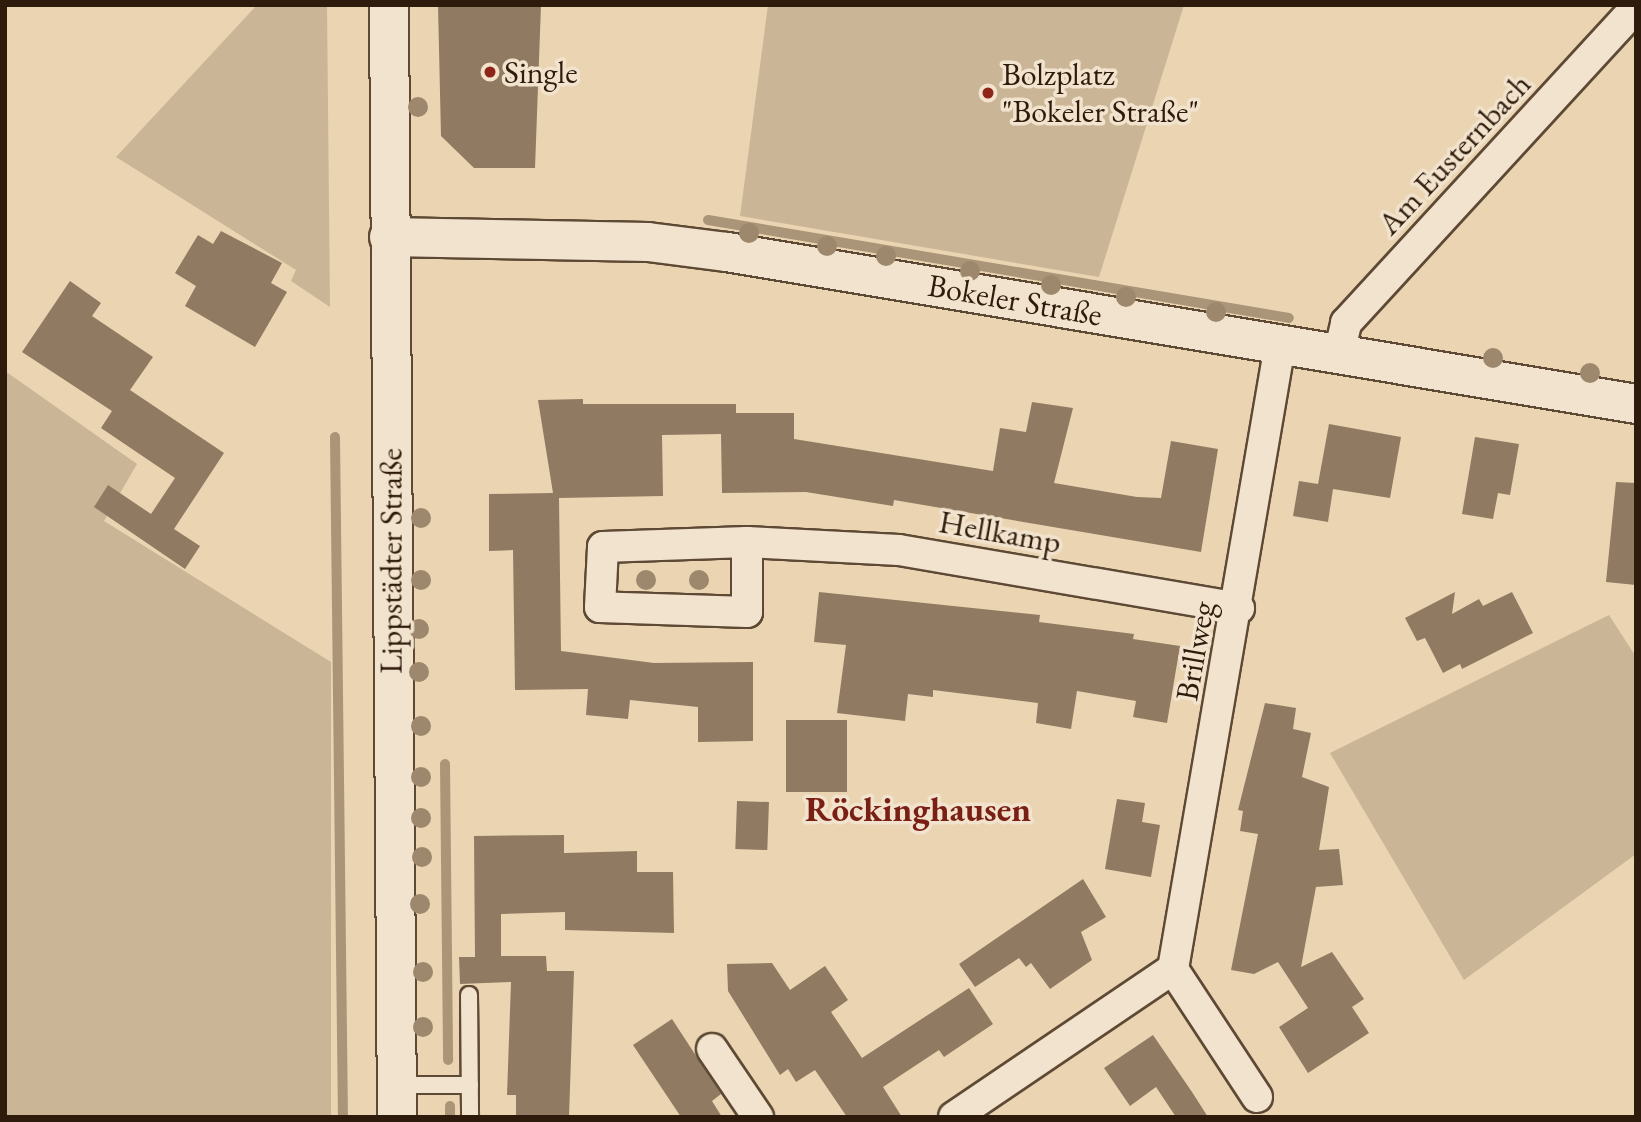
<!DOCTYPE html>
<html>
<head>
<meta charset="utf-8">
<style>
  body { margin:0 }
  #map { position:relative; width:1641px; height:1122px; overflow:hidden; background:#ead4b2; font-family:"EB Garamond",serif }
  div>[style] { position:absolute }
  .green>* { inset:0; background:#cab596 }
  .stream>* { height:10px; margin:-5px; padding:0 5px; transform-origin:5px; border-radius:5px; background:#aa9579 }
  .building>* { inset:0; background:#907b62; transform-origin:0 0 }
  .roads { filter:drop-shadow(2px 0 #5e4935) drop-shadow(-2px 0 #5e4935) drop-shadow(0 2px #5e4935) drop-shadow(0 -2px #5e4935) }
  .service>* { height:16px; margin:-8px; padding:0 8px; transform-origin:8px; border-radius:8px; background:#f1e3cd }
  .minor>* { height:30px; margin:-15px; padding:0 15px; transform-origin:15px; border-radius:15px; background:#f1e3cd }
  .tertiary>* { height:38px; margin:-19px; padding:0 19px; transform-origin:19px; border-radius:19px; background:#f1e3cd }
  .trees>* { width:20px; height:20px; margin:-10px; border-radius:50%; background:#9d886d }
  .dots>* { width:19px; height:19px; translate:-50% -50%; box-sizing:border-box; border:4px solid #f1e3cd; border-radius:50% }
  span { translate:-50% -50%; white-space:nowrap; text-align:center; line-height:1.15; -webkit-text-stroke:7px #f1e3cd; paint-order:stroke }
  .poi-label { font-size:32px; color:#2f1b0b }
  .left { translate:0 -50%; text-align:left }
  .street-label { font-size:32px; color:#2f1b0b }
  .quarter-label { font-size:35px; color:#7a1f14; font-weight:700 }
  .frame { position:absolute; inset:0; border:7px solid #2f1b0b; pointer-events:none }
</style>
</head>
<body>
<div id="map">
  <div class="green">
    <div style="clip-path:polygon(257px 5px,327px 5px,330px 307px,291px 281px,296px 270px,116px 157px)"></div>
    <div style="clip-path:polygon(768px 5px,1184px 5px,1099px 277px,740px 216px)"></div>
    <div style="clip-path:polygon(5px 371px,137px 464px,104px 521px,331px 662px,331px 1117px,5px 1117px)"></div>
    <div style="clip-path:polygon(1609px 615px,1636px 657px,1636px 854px,1464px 980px,1330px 753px)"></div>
  </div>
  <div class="stream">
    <div style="left:708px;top:220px;width:589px;rotate:9.57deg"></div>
    <div style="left:335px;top:437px;width:680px;rotate:89.33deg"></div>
    <div style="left:445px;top:764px;width:296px;rotate:89.4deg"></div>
    <div style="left:450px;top:1106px;width:11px;rotate:90deg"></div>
  </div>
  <div class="building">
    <div style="clip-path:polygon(438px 5px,541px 5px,535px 168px,474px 168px,441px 136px)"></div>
    <div style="clip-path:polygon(221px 231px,282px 263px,271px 283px,287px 292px,255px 347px,185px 306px,196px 286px,175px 273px,198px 235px,213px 244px)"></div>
    <div style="clip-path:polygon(70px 281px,101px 303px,92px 316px,153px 357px,130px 390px,224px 453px,174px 529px,200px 546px,185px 569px,94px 507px,108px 485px,151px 514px,175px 478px,101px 428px,112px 411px,22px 352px)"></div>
    <div style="clip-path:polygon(583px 399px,583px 404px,736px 404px,736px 413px,794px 413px,794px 439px,993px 471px,1000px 428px,1026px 432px,1032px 402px,1073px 408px,1054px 483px,1137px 497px,1161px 498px,1171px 441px,1218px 449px,1201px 552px,894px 500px,893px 506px,806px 492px,722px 493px,721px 434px,662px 435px,663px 496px,559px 498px,561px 651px,654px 663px,753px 662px,753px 741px,698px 742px,698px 707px,630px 700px,628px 719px,586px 715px,588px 689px,515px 690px,513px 550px,489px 551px,489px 494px,553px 493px,538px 400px)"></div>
    <div style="clip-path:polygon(1329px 424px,1401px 437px,1390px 498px,1333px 489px,1328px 522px,1293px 516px,1299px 481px,1318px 484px)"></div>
    <div style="clip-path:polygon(1475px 437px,1519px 444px,1510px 495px,1498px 493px,1493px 519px,1462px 514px)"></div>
    <div style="clip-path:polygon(1616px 482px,1636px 483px,1636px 585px,1606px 582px)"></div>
    <div style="clip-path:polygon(819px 592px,1040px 615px,1039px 622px,1134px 634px,1133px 639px,1180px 646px,1167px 723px,1133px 717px,1136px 701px,1077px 691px,1071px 729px,1036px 723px,1038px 703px,933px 690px,933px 697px,908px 694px,905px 721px,837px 713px,846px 645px,814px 642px)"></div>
    <div style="clip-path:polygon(1455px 592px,1452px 614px,1479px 599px,1483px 606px,1512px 592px,1533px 633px,1462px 669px,1460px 664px,1443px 673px,1425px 638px,1417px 641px,1405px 618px)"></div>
    <div style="clip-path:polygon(1265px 703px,1296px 708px,1293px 729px,1311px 733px,1302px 777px,1329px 787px,1319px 850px,1339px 849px,1343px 885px,1316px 887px,1301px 967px,1332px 952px,1364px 999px,1352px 1007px,1369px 1033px,1308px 1073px,1279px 1027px,1308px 1008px,1278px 962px,1254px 974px,1231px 970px,1258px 834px,1240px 831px,1243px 811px,1238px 810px)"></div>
    <div style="left:786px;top:720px;width:61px;height:72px"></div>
    <div style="clip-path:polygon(1117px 799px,1145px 803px,1142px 822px,1160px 825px,1151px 877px,1105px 869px)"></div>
    <div style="left:737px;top:801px;width:32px;height:48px;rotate:2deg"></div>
    <div style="clip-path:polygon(564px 835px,564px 853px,637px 851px,637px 872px,673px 872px,674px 933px,565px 930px,565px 912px,501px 914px,501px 956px,546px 956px,547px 971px,574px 971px,569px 1117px,516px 1117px,516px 1095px,507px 1095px,511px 982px,460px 984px,459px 957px,475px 957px,474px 836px)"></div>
    <div style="clip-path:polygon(1083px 879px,1106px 917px,1081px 932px,1092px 960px,1050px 989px,1031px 963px,1026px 967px,1019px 958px,975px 987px,959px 964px)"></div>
    <div style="clip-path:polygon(772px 963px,790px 990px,825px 966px,848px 1000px,831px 1012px,862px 1058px,969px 988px,993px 1024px,944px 1057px,939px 1050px,883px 1087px,902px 1117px,847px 1117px,815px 1070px,796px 1082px,788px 1069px,780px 1075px,728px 991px,727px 964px)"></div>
    <div style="clip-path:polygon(672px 1019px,721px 1094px,712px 1101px,722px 1117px,681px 1117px,633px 1045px)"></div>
    <div style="clip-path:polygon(1153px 1035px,1192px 1092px,1208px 1117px,1176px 1117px,1156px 1087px,1130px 1106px,1104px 1068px)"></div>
  </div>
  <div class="roads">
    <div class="service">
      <div style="left:469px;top:995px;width:122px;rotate:89.5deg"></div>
      <div style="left:397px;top:1085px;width:73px"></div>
    </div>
    <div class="minor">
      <div style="left:1339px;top:354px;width:32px;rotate:-77deg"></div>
      <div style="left:1346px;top:323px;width:428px;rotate:-47.4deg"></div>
      <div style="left:747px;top:542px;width:70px;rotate:90deg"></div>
      <div style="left:747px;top:612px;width:147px;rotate:-178.1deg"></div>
      <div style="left:600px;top:607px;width:60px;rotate:-87.1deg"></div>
      <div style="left:603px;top:547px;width:144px;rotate:-2deg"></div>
      <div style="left:747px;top:542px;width:152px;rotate:3deg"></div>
      <div style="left:899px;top:550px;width:345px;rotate:9.7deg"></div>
      <div style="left:712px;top:1049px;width:82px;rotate:55.9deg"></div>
      <div style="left:1257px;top:1097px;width:153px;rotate:-123.3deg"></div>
      <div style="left:1173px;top:969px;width:633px;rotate:-80.27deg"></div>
      <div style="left:954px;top:1117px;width:264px;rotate:-34.1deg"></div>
    </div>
    <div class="tertiary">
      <div style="left:389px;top:5px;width:1112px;rotate:89.59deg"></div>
      <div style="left:389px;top:237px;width:259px;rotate:1.1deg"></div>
      <div style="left:648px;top:242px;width:80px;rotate:7.2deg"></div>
      <div style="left:727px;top:252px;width:922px;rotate:9.49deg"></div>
    </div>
  </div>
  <div class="trees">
    <div style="left:418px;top:107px"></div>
    <div style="left:749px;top:233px"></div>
    <div style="left:827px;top:246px"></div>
    <div style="left:886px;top:256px"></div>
    <div style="left:970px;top:271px"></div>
    <div style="left:1051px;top:285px"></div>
    <div style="left:1126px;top:297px"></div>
    <div style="left:1216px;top:312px"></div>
    <div style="left:1493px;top:358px"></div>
    <div style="left:1590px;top:373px"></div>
    <div style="left:421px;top:518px"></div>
    <div style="left:421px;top:580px"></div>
    <div style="left:646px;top:580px"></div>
    <div style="left:699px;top:580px"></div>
    <div style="left:419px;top:629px"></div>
    <div style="left:419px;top:672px"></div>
    <div style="left:421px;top:726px"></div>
    <div style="left:421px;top:777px"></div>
    <div style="left:421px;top:818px"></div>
    <div style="left:422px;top:857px"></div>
    <div style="left:420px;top:904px"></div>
    <div style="left:423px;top:972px"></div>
    <div style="left:423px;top:1027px"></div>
  </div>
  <div class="dots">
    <div style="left:490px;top:72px;background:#8f2418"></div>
    <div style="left:988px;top:93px;background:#8f2418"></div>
  </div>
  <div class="poi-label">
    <span class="left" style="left:504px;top:72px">Single</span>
    <span class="left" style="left:1002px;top:93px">Bolzplatz<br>"Bokeler Straße"</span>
  </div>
  <div class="street-label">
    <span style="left:1454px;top:154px;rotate:-47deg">Am Eusternbach</span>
    <span style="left:1015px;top:300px;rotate:10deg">Bokeler Straße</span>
    <span style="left:1000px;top:532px;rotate:10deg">Hellkamp</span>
    <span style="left:391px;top:561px;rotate:-90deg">Lippstädter Straße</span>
    <span style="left:1195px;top:651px;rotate:-80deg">Brillweg</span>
  </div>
  <div class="quarter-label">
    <span style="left:918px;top:809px">Röckinghausen</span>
  </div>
  <div class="frame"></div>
</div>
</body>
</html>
